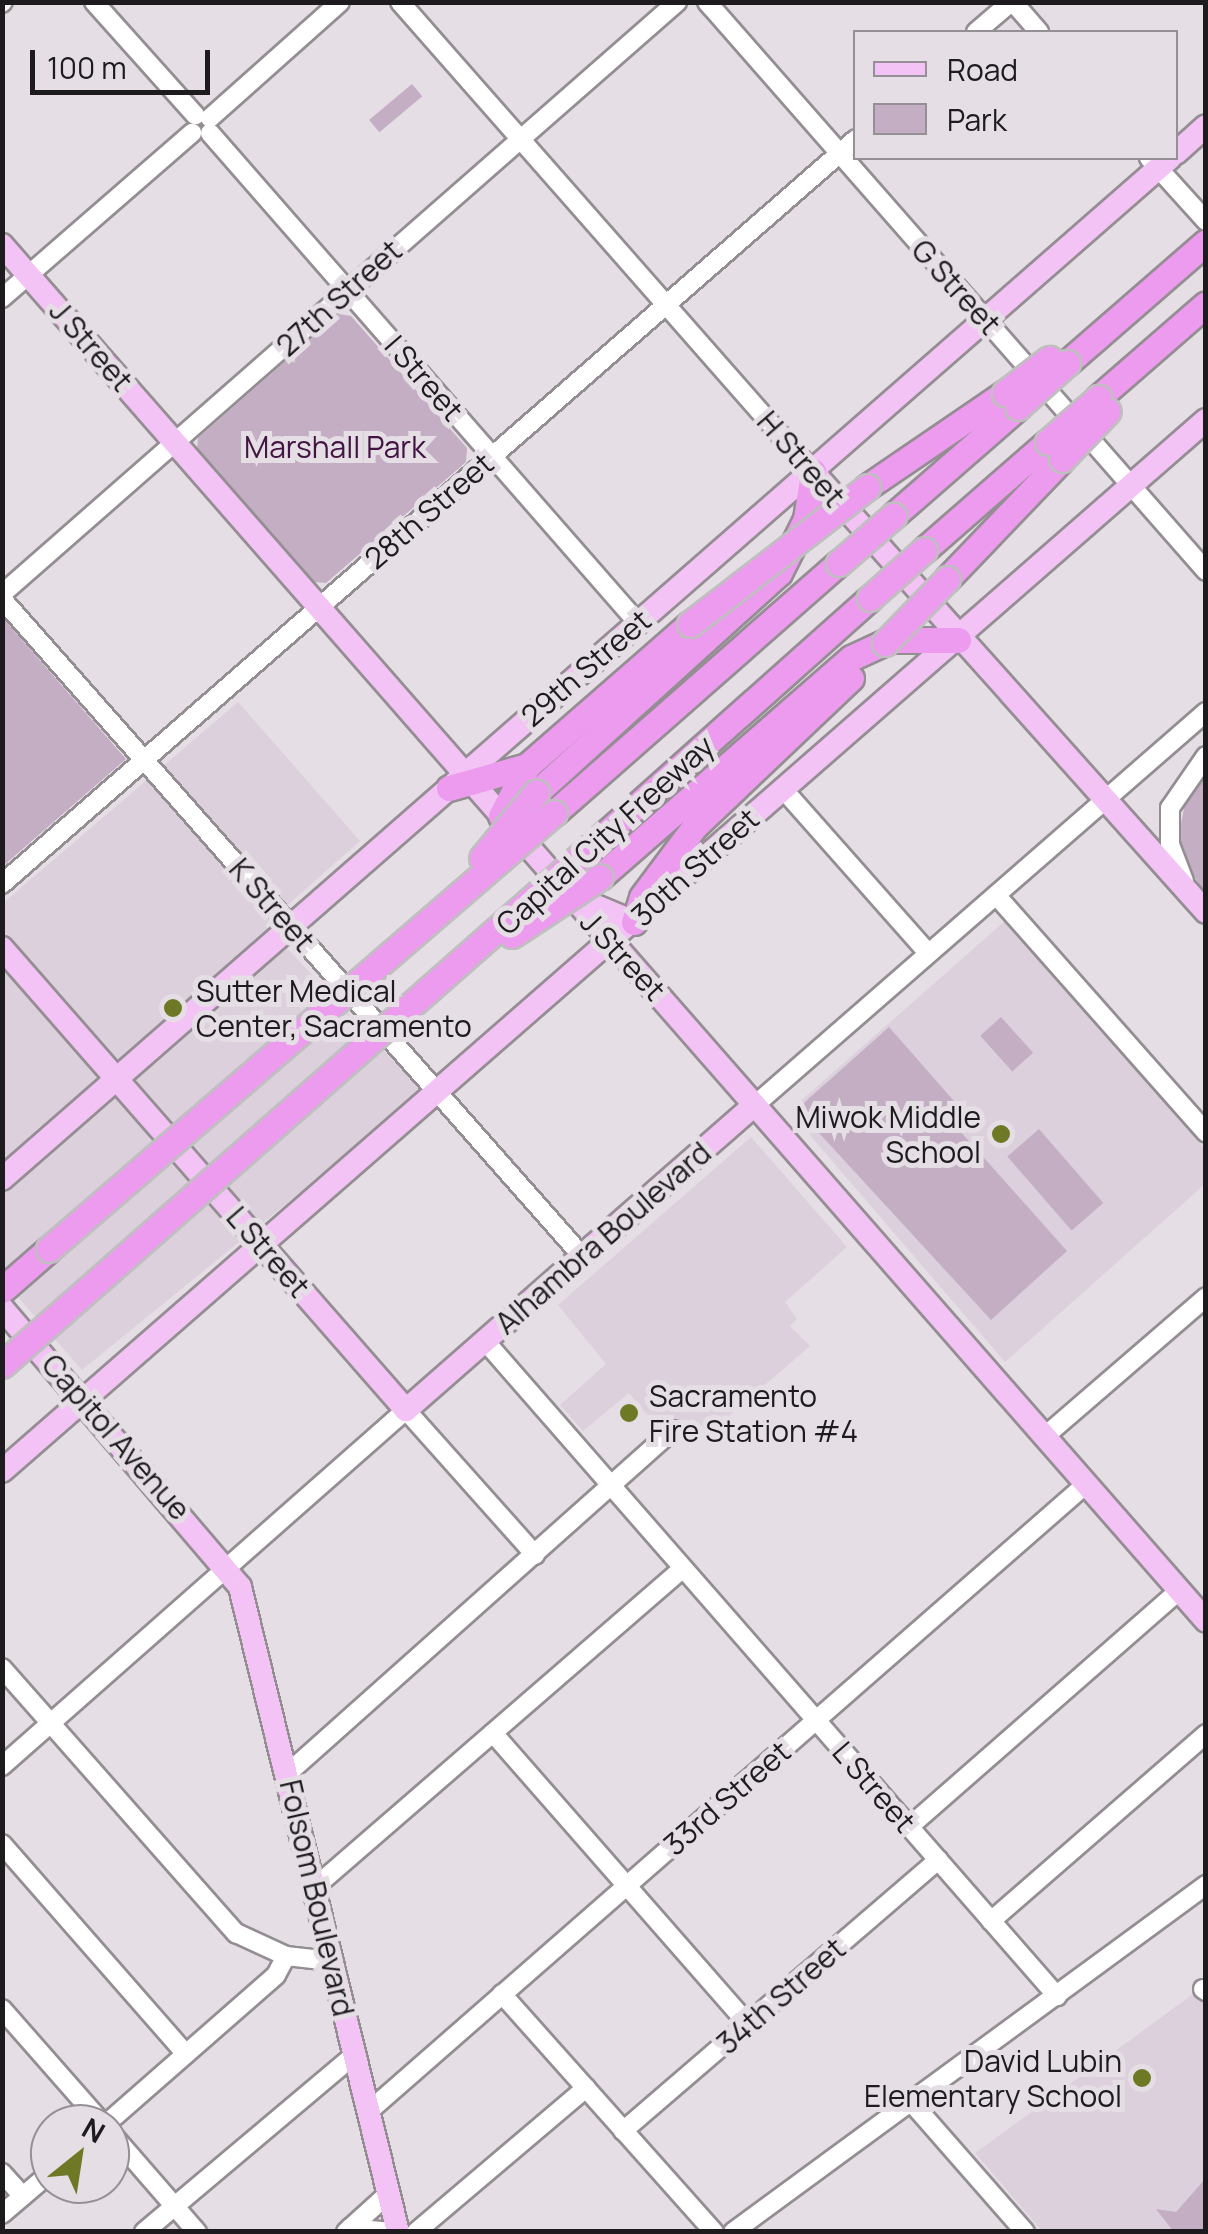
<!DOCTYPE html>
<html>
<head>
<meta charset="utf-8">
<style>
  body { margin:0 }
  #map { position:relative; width:1208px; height:2234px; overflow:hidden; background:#e5dee5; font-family:Manrope,sans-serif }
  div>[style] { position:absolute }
  .built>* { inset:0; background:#dcd0dc }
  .green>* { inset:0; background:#c4aec4; transform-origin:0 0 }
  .roads { filter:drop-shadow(2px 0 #948e93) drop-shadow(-2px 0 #948e93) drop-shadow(0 2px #948e93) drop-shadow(0 -2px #948e93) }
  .minor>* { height:18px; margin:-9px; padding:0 9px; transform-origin:9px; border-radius:9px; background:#fff }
  .major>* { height:22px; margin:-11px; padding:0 11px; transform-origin:11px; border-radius:11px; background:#f4c3f5 }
  .highway>* { height:25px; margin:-12.5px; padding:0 12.5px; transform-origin:12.5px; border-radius:12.5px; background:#ed9bee }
  .bridges { filter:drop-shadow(2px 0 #c0bfc0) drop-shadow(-2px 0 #c0bfc0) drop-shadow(0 2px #c0bfc0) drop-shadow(0 -2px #c0bfc0) }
  .highway-bridge>* { height:25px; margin:-12.5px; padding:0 12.5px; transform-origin:12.5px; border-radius:12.5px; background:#ed9bee }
  .dots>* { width:28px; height:28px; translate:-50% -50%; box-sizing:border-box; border:5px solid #e5dee5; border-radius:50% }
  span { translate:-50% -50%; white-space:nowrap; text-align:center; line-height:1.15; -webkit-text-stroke:10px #e5dee5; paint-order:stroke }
  .street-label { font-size:30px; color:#1d1b1d }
  .park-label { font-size:30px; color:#411442 }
  .poi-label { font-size:30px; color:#1d1b1d }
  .left { translate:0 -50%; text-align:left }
  .right { translate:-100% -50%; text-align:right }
  .frame { position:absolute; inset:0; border:5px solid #1d1b1d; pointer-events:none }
  .legend { position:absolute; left:853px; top:30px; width:325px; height:130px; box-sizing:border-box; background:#e5dee5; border:2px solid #959095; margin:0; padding:12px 18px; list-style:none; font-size:30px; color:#1d1b1d }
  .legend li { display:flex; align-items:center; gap:20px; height:50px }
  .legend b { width:50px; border:2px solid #959095 }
  .north { position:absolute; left:30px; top:2104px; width:100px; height:100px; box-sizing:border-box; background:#e5dee5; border:2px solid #959095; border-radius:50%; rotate:30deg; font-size:28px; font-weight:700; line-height:40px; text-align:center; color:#1d1b1d }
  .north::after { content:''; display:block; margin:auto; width:35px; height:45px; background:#6e7925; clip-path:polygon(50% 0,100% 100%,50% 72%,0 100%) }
  .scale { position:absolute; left:30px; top:50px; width:180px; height:45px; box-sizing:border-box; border:5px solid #1d1b1d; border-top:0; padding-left:12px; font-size:30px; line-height:35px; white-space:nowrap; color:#1d1b1d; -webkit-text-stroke:8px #e5dee5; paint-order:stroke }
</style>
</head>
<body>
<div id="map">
  <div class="built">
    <div style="clip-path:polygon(238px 702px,360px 841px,265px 925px,423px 1092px,82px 1370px,3px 1280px,2px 904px)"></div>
    <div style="clip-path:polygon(1005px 921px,1205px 1149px,1205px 1184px,1005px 1362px,796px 1119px,795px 1106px)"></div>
    <div style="clip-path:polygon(751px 1137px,847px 1247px,785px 1302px,797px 1319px,790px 1326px,810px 1346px,707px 1435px,693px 1419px,667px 1439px,629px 1393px,583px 1431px,560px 1405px,606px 1364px,558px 1305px)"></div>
    <div style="clip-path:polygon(1196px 1992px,1205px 2003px,1205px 2179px,1176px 2213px,1157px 2209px,1173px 2231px,1042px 2231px,975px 2153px)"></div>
  </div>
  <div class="green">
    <div style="left:412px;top:84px;width:16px;height:56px;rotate:50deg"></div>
    <div style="clip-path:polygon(339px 314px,351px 316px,467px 448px,466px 462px,326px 583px,313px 582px,197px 450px,198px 438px)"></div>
    <div style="clip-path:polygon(3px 618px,126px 759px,3px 866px,2px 866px)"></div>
    <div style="clip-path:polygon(1205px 770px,1205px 892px,1187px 867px,1179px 834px,1187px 793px)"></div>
    <div style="left:1001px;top:1017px;width:48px;height:28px;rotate:48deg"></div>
    <div style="clip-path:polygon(889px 1027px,954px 1101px,943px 1112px,1067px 1251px,991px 1320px,797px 1109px)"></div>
    <div style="left:1039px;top:1129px;width:98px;height:42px;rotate:49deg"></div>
    <div style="clip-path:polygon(1205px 2179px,1205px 2231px,1173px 2231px,1156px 2209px,1176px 2212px)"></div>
  </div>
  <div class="roads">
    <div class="minor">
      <div style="left:94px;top:2px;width:152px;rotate:48.2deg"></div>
      <div style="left:400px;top:2px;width:626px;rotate:48.69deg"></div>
      <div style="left:707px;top:2px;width:757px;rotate:48.75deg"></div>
      <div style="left:1013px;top:2px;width:40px;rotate:49deg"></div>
      <div style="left:2px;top:3px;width:1px;rotate:-45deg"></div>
      <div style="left:976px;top:32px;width:46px;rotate:-40.6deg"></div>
      <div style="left:210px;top:118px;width:174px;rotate:-41.7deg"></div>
      <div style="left:210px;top:133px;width:651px;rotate:48.86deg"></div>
      <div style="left:1149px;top:158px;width:85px;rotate:47.9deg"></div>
      <div style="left:2px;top:298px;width:252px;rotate:-41deg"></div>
      <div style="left:2px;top:594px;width:898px;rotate:-41.25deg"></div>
      <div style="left:2px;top:599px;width:876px;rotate:48.56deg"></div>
      <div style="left:783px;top:789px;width:219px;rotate:48.5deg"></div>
      <div style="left:1184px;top:881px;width:39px;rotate:-111deg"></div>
      <div style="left:1170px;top:845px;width:37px;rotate:-90deg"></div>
      <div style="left:1170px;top:808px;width:63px;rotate:-55.3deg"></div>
      <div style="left:2px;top:884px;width:1133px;rotate:-41.1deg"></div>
      <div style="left:996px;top:895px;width:317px;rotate:48.5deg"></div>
      <div style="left:755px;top:1105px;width:598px;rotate:-41.07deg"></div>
      <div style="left:485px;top:1341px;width:870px;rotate:48.87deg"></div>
      <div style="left:1044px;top:1437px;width:214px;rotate:-40.8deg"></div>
      <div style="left:2px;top:1668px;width:354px;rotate:48.6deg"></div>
      <div style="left:236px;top:1933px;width:55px;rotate:24.7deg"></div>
      <div style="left:286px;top:1956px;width:45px;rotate:6.3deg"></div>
      <div style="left:493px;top:1733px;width:388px;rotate:48.8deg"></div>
      <div style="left:2px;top:1766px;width:538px;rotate:-41.39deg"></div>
      <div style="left:406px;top:1410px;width:194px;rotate:48.3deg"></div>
      <div style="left:287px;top:1774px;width:517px;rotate:-41.71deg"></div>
      <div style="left:909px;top:1827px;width:359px;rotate:-41.2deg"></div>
      <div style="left:2px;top:1844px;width:279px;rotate:48.8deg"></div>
      <div style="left:315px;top:1887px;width:486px;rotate:-40.9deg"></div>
      <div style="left:991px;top:1921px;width:285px;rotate:-41deg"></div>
      <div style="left:1203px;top:1989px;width:4px;rotate:34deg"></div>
      <div style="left:502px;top:1994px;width:319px;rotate:48.3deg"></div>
      <div style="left:2px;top:2009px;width:153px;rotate:48.7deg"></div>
      <div style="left:913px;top:2104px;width:170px;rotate:48.8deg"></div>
      <div style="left:368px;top:2112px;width:954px;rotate:-41.17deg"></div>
      <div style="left:106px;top:2124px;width:226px;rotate:-41.2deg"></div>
      <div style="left:276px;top:1975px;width:21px;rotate:-62deg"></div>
      <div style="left:623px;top:2131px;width:416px;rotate:-40.7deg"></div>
      <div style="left:110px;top:2132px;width:133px;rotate:49deg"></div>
      <div style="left:2px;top:2173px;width:31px;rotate:48deg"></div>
      <div style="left:2px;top:2214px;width:63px;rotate:-40.5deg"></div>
      <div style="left:350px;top:2228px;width:41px;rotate:5.6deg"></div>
      <div style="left:144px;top:2232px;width:275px;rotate:-40.1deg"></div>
      <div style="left:346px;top:2232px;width:57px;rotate:-42.1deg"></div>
      <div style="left:416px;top:2232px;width:223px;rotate:-40.3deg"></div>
      <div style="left:733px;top:2232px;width:587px;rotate:-36.26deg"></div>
    </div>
    <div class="major">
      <div style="left:1176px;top:153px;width:40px;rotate:-42deg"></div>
      <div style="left:2px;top:245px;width:1828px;rotate:48.81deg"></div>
      <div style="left:813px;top:472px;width:590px;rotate:48.23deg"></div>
      <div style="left:574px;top:897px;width:65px;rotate:22.6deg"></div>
      <div style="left:2px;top:948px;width:614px;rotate:48.83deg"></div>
      <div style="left:406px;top:1410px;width:463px;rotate:-41.2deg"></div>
      <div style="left:2px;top:1179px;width:1551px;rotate:-41.16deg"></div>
      <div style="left:2px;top:1308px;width:367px;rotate:49.5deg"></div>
      <div style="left:240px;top:1587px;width:664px;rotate:76.24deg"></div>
      <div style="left:2px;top:1471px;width:1598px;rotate:-41.12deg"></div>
    </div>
    <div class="highway">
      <div style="left:1067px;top:363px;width:184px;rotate:-41deg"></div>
      <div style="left:1098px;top:398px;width:143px;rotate:-41deg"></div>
      <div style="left:867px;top:487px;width:167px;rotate:-34.3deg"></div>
      <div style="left:893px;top:516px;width:166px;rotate:-41.1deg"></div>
      <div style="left:924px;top:550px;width:164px;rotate:-41.1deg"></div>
      <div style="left:947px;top:579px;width:166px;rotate:-46.2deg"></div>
      <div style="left:449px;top:788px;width:81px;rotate:-15.8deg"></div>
      <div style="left:536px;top:793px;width:328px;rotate:-42.2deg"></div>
      <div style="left:779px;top:573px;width:60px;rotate:-63.4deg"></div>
      <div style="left:806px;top:519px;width:48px;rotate:-81.5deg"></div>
      <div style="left:554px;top:813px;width:379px;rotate:-41.3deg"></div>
      <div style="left:501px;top:816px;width:56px;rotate:-62.5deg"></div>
      <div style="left:527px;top:766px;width:216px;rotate:-41.1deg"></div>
      <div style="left:586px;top:851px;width:380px;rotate:-41.7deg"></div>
      <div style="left:600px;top:877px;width:333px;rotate:-41.1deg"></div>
      <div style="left:851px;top:658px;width:43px;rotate:-24.8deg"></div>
      <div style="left:890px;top:640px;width:68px"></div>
      <div style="left:634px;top:922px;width:26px;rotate:-72deg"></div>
      <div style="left:642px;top:897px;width:89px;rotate:-53.3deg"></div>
      <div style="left:695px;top:826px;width:215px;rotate:-43.5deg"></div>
      <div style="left:2px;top:1290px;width:62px;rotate:-41.1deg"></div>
    </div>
  </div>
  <div class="bridges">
    <div class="highway-bridge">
      <div style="left:1005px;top:393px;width:56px;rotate:-37.7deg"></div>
      <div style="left:1018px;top:407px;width:66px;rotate:-41.9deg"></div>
      <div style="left:1048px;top:442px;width:67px;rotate:-41.3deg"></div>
      <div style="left:1062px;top:459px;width:66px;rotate:-46.2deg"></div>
      <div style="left:839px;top:563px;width:72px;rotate:-41deg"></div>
      <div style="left:870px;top:598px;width:72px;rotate:-41.6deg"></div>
      <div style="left:690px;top:624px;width:224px;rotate:-37.7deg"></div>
      <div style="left:885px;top:643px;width:89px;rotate:-45.9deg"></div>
      <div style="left:482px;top:858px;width:85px;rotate:-50.3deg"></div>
      <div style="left:512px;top:935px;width:105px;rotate:-33.4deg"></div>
      <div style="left:49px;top:1249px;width:667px;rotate:-40.81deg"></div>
      <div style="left:2px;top:1365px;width:778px;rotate:-41.35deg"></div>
    </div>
  </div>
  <div class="dots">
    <div style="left:173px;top:1008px;background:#6e7925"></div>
    <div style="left:1001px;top:1134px;background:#6e7925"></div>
    <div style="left:629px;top:1413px;background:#6e7925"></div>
    <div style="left:1142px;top:2078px;background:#6e7925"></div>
  </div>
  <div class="street-label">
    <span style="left:956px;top:287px;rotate:48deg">G Street</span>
    <span style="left:339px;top:298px;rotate:-42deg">27th Street</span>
    <span style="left:91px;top:346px;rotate:49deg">J Street</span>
    <span style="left:424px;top:378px;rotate:49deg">I Street</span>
    <span style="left:801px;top:459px;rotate:49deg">H Street</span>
    <span style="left:429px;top:511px;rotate:-41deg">28th Street</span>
    <span style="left:586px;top:668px;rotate:-41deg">29th Street</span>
    <span style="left:605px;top:835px;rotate:-42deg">Capital City Freeway</span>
    <span style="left:695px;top:867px;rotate:-42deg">30th Street</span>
    <span style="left:272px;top:905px;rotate:49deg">K Street</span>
    <span style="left:623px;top:956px;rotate:47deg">J Street</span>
    <span style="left:603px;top:1238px;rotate:-41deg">Alhambra Boulevard</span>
    <span style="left:268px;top:1252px;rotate:49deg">L Street</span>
    <span style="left:116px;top:1437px;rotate:49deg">Capitol Avenue</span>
    <span style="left:874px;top:1787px;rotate:49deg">L Street</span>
    <span style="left:727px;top:1798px;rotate:-41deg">33rd Street</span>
    <span style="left:317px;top:1898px;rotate:77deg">Folsom Boulevard</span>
    <span style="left:781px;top:1996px;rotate:-41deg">34th Street</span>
  </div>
  <div class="park-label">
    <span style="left:335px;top:447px">Marshall Park</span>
  </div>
  <div class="poi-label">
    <span class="left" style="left:196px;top:1008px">Sutter Medical<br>Center, Sacramento</span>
    <span class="right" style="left:981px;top:1134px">Miwok Middle<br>School</span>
    <span class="left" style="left:649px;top:1413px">Sacramento<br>Fire Station #4</span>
    <span class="right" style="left:1122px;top:2078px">David Lubin<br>Elementary School</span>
  </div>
  <div class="frame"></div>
  <ul class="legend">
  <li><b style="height:12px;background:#f4c3f5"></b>Road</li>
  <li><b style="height:28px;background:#c4aec4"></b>Park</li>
  </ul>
  <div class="north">N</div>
  <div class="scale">100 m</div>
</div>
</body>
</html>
